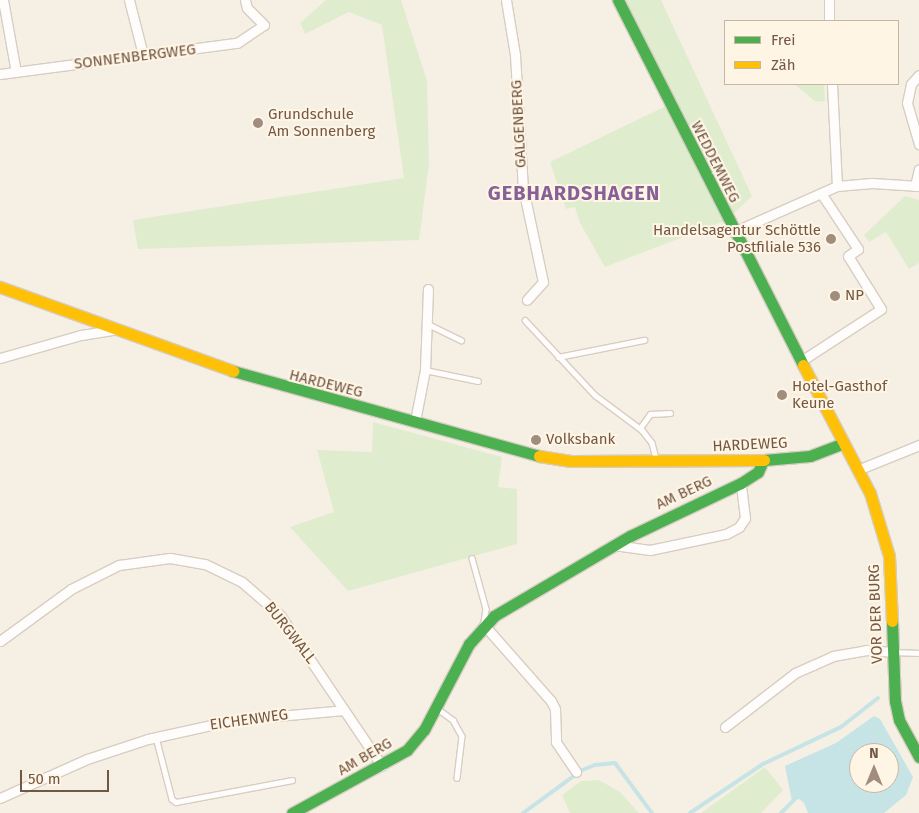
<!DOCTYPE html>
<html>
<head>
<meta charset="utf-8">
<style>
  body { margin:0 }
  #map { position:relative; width:919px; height:813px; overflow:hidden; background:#f6f0e4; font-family:"Fira Sans",sans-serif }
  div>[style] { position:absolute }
  .green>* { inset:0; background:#dfedce }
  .water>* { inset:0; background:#c6e3e5 }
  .stream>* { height:4px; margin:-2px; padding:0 2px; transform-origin:2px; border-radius:2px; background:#c6e3e5 }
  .roads { filter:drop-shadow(1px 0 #d7cdc3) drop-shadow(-1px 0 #d7cdc3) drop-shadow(0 1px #d7cdc3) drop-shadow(0 -1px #d7cdc3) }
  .lane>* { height:4.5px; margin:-2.25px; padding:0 2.25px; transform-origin:2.25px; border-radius:2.25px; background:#fefdfb }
  .street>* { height:9px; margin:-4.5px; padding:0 4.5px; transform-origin:4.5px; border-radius:4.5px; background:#fefdfb }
  .fast>* { height:11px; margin:-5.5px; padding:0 5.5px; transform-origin:5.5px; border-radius:5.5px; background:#4caf50 }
  .slow>* { height:11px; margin:-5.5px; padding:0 5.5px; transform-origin:5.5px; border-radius:5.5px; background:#ffc107 }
  .dots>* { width:14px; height:14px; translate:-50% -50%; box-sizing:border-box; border:2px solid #fff5e4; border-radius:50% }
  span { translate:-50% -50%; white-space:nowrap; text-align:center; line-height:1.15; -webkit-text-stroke:4px #fff5e4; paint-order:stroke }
  .street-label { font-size:15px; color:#735745 }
  .poi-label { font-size:15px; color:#735745 }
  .left { translate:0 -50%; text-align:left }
  .right { translate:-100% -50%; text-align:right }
  .district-label { font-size:20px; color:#866097; font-weight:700; letter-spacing:1px }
  .legend { position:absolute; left:724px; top:20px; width:175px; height:65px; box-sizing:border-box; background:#fff5e4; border:1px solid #c7b6a4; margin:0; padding:6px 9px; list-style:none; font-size:15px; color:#735745 }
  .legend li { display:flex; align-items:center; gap:10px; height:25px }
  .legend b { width:25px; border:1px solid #c7b6a4 }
  .north { position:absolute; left:849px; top:743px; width:50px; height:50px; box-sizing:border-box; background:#fff5e4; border:1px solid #c7b6a4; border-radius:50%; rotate:0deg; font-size:14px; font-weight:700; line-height:20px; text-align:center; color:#735745 }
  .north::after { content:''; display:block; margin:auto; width:18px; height:22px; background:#a18d7d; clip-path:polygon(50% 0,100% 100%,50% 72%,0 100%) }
  .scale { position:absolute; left:20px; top:770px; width:89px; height:22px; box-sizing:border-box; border:2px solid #735745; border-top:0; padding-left:6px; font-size:15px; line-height:18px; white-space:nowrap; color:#735745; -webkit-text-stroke:4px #fff5e4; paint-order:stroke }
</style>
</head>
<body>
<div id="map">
  <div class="green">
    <div style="clip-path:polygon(326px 0,401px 0,427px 81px,429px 164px,419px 240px,138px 249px,133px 220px,404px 178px,382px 25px,349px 12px,305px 34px,300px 23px)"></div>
    <div style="clip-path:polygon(625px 0,661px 0,752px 196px,727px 220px,605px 267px,580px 223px,575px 207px,566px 209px,550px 162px,668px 105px)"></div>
    <div style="clip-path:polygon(794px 84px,824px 84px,825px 101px,816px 102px)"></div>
    <div style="clip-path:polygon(905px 196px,919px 200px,919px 263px,909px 269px,886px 232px,869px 242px,864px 235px)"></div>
    <div style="clip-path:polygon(373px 422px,502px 457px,498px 487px,517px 489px,517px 544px,348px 591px,290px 527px,334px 512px,317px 450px,372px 452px)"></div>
    <div style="clip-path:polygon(765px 767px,783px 790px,761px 813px,701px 813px)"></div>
    <div style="clip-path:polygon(599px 780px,620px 792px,639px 813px,570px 813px,562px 795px,581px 781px)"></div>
  </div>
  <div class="water">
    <div style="clip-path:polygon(evenodd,874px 716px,880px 719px,913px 777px,906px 795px,884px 813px,808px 813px,804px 803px,799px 799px,792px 801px,785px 766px,836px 743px,874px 716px,859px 753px,889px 753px,889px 783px,859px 783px,859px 753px)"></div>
  </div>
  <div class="stream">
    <div style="left:580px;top:771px;width:16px;rotate:-22deg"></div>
    <div style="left:595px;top:765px;width:20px;rotate:-6deg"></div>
    <div style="left:615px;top:763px;width:62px;rotate:53.5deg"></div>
    <div style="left:523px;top:813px;width:63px;rotate:-36deg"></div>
    <div style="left:690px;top:813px;width:88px;rotate:-33.9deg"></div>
    <div style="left:763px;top:764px;width:86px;rotate:-25.4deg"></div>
    <div style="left:841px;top:727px;width:47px;rotate:-38.1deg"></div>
    <div style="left:781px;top:813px;width:20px;rotate:-45deg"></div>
  </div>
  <div class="roads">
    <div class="lane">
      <div style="left:525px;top:320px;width:103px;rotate:47deg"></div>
      <div style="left:595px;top:395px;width:59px;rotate:36.7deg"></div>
      <div style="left:642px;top:430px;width:16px;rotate:52deg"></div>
      <div style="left:652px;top:443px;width:16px;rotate:75deg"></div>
      <div style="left:428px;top:324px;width:37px;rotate:26deg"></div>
      <div style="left:558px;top:357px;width:88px;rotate:-11.2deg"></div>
      <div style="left:425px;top:370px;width:54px;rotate:11.7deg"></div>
      <div style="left:640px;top:428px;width:17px;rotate:-54deg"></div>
      <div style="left:650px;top:414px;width:20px;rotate:-3deg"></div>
      <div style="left:472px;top:558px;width:53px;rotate:74.6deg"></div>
      <div style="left:486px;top:609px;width:12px;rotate:99deg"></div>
      <div style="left:894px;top:652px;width:25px;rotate:2deg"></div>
      <div style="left:438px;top:709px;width:19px;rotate:36deg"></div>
      <div style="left:453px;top:720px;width:18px;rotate:61deg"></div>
      <div style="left:462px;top:736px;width:42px;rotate:96.8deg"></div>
      <div style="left:156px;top:737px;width:64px;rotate:75.5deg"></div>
      <div style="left:172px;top:799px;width:5px;rotate:37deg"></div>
      <div style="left:176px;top:802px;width:118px;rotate:-10.7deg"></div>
    </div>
    <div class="street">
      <div style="left:3px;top:0;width:73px;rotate:79.8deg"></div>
      <div style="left:129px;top:0;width:57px;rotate:75.7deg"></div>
      <div style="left:506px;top:0;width:56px;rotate:80.7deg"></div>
      <div style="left:515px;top:55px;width:133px;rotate:86.6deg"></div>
      <div style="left:523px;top:188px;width:96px;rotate:78deg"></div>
      <div style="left:543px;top:282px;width:24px;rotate:132deg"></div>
      <div style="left:829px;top:0;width:21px;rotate:90deg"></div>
      <div style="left:0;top:74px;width:239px;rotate:-7.5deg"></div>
      <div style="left:237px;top:43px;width:32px;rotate:-34deg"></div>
      <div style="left:264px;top:25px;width:24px;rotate:-135deg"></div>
      <div style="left:247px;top:8px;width:8px;rotate:-104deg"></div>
      <div style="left:919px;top:75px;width:12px;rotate:132deg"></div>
      <div style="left:911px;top:84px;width:19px;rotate:102deg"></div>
      <div style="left:907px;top:103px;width:43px;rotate:73.7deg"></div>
      <div style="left:832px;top:84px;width:102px;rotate:87.2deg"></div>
      <div style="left:915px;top:186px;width:17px;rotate:-77deg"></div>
      <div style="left:733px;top:232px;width:114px;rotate:-23.9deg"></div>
      <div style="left:837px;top:186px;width:35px;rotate:-5deg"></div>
      <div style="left:872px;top:183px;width:47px;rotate:3.7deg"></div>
      <div style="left:0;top:358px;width:84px;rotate:-15.9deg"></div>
      <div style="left:81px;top:335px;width:33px;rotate:-9deg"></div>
      <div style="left:801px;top:361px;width:95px;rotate:-33deg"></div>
      <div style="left:881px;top:309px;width:62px;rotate:-121.9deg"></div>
      <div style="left:848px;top:256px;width:12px;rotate:-35deg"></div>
      <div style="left:858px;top:249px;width:67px;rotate:-123.5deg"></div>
      <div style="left:415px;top:421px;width:52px;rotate:-78.9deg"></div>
      <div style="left:425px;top:370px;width:81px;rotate:-87.9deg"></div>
      <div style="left:860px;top:469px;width:64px;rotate:-22.1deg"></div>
      <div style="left:614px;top:545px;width:36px;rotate:8deg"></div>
      <div style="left:650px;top:550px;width:78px;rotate:-11.9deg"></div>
      <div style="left:726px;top:534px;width:15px;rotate:-28deg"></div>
      <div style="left:739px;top:527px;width:11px;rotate:-56deg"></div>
      <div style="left:745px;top:518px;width:35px;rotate:-97deg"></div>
      <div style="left:484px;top:625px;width:101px;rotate:48.6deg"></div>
      <div style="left:551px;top:701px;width:9px;rotate:63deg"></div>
      <div style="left:555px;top:709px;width:33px;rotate:88deg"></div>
      <div style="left:556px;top:742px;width:36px;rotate:56deg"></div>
      <div style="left:0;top:641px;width:88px;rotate:-36.2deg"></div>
      <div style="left:71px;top:589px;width:54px;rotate:-26.6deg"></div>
      <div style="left:119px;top:565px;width:51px;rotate:-7.8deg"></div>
      <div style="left:170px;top:558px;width:36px;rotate:10deg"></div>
      <div style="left:205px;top:564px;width:41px;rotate:25.9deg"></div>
      <div style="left:242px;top:582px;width:50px;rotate:41deg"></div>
      <div style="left:280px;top:615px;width:182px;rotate:56deg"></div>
      <div style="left:725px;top:727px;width:88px;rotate:-37.6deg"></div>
      <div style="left:795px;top:673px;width:20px;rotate:-24deg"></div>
      <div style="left:813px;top:665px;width:22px;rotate:-24deg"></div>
      <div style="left:833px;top:656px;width:34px;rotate:-10deg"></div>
      <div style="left:866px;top:650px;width:27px;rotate:4deg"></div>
      <div style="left:0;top:798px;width:95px;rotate:-24.1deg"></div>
      <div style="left:87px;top:759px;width:64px;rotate:-18.2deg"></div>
      <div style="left:148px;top:739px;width:87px;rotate:-12.6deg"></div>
      <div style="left:233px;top:720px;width:111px;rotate:-5.1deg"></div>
    </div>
    <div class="fast">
      <div style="left:618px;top:0;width:409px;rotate:63.1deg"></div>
      <div style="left:233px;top:371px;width:318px;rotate:15.5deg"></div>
      <div style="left:764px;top:460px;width:46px;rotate:-5deg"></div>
      <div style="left:810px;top:456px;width:36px;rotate:-21deg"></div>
      <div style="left:892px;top:621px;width:80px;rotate:87.9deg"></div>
      <div style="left:895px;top:701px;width:19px;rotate:78deg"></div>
      <div style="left:899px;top:720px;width:42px;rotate:61.6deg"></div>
      <div style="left:292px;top:813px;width:131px;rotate:-28.7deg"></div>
      <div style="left:407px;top:750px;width:26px;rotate:-50deg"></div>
      <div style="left:424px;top:730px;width:97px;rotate:-62.4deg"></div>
      <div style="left:469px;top:644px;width:38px;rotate:-48deg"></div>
      <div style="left:494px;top:616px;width:158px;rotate:-30.5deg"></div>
      <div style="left:630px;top:536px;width:123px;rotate:-25.5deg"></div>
      <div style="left:741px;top:483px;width:20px;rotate:-33deg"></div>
      <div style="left:758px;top:472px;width:12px;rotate:-66deg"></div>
    </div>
    <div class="slow">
      <div style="left:0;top:287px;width:248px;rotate:19.8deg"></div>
      <div style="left:803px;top:365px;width:144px;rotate:62.4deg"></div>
      <div style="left:870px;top:493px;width:66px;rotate:73.2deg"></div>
      <div style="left:889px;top:556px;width:65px;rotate:87.4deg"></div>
      <div style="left:539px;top:456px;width:32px;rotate:9deg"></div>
      <div style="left:571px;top:461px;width:193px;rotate:-0.3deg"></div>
    </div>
  </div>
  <div class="dots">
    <div style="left:258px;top:123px;background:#a18d7d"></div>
    <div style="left:831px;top:239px;background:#a18d7d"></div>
    <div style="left:835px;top:296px;background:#a18d7d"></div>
    <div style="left:782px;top:395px;background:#a18d7d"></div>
    <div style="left:536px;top:440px;background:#a18d7d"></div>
  </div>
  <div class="street-label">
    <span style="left:135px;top:57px;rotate:-7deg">SONNENBERGWEG</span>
    <span style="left:519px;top:124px;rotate:-93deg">GALGENBERG</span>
    <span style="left:715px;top:162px;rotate:63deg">WEDDEMWEG</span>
    <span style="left:326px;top:384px;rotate:14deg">HARDEWEG</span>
    <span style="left:750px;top:445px;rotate:-3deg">HARDEWEG</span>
    <span style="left:684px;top:493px;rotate:-25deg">AM BERG</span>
    <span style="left:876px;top:614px;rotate:-92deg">VOR DER BURG</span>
    <span style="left:290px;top:633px;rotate:52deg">BURGWALL</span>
    <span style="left:249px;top:720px;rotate:-8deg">EICHENWEG</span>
    <span style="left:365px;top:757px;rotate:-30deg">AM BERG</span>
  </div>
  <div class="poi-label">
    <span class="left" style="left:268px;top:123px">Grundschule<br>Am Sonnenberg</span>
    <span class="right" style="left:821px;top:239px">Handelsagentur Schöttle<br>Postfiliale 536</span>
    <span class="left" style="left:845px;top:296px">NP</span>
    <span class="left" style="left:792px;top:395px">Hotel-Gasthof<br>Keune</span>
    <span class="left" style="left:546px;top:440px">Volksbank</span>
  </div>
  <div class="district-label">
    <span style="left:574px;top:193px">GEBHARDSHAGEN</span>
  </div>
  <ul class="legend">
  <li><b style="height:6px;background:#4caf50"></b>Frei</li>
  <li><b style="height:6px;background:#ffc107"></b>Zäh</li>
  </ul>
  <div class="north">N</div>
  <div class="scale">50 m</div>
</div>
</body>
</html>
